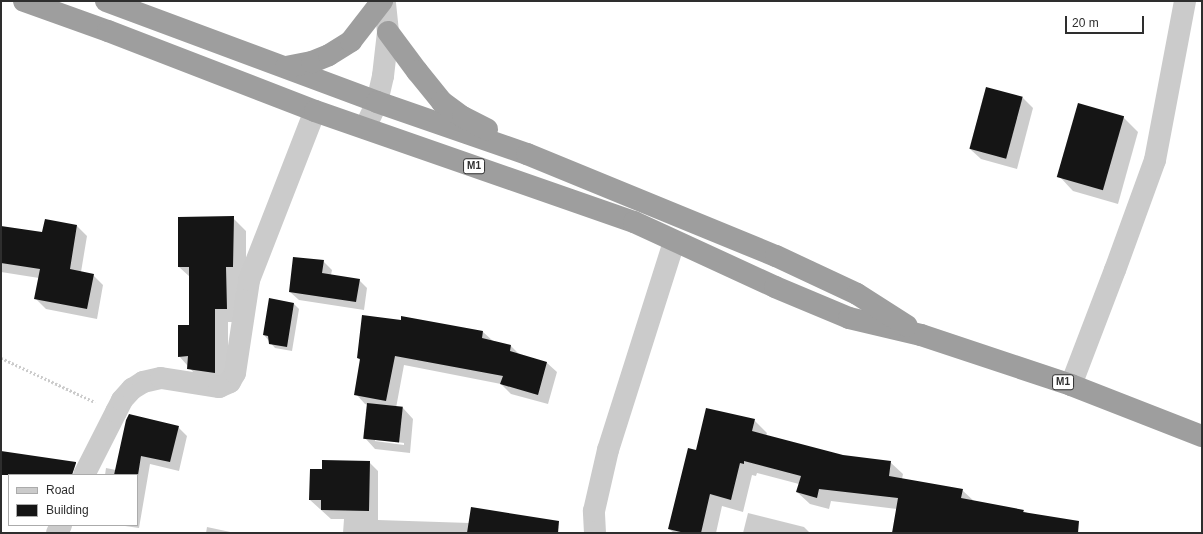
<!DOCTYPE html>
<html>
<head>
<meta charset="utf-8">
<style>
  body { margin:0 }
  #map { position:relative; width:1203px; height:534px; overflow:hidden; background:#fff; font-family:Helvetica,sans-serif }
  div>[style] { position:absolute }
  .shadow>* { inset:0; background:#0003 }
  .building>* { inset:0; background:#151515; transform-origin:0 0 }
  .path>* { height:2.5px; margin-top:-1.25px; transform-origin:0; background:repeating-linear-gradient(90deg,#cbcbcb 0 2px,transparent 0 4px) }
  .minor>* { height:22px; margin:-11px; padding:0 11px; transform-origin:11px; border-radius:11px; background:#cbcbcb }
  .trunk>* { height:22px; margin:-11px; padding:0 11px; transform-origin:11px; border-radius:11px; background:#9e9e9e }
  span { translate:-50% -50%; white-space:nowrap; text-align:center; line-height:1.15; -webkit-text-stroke:4px #fff; paint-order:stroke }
  .shield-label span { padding:1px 3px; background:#fff; border:1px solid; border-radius:3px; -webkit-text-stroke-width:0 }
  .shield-label { font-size:10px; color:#2e2e2e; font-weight:700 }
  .frame { position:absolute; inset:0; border:2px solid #2e2e2e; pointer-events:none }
  .legend { position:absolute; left:8px; top:474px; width:130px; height:52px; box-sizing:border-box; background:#fff; border:1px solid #ababab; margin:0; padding:5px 7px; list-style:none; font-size:12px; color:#2e2e2e }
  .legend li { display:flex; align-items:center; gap:8px; height:20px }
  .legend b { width:20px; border:1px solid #ababab }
  .scale { position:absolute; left:1065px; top:16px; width:79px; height:18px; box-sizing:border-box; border:2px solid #2e2e2e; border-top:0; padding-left:5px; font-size:12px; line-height:14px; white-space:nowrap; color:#2e2e2e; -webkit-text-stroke:3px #fff; paint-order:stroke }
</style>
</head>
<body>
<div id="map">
  <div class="shadow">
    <div style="clip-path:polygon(1023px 98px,1033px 108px,1017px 169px,981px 159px,970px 149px)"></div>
    <div style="clip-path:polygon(1123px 117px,1138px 132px,1118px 204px,1073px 191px,1059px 176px)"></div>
    <div style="clip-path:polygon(233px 218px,246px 231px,246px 280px,239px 322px,228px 322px,228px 386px,202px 382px,179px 356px,190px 326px,190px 277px,179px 267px)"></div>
    <div style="clip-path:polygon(45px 220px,77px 226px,87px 236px,81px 272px,93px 275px,103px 285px,97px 319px,46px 309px,35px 298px,39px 278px,1px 272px,1px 227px,43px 233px)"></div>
    <div style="clip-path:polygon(323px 261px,332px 270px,331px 275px,359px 280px,367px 288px,364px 310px,299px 300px,290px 292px)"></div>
    <div style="clip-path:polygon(270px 299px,294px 304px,299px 309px,292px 351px,275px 348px,264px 335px)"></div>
    <div style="clip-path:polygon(evenodd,483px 332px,493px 341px,511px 346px,520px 355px,547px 363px,557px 372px,548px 404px,511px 394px,501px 384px,404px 365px,396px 408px,403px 408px,413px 419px,410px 453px,375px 449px,365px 438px,368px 405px,365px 404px,356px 394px,361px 361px,358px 358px,483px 332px,375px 439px,404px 443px,404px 445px,375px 441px,375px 439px)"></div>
    <div style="clip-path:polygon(754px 420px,767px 433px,766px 436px,843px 456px,890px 462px,903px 474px,902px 479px,962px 490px,975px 502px,1023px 511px,1071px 533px,893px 533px,897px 509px,831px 501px,829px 509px,810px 504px,797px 492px,799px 484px,757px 473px,756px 476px,752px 475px,743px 512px,722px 506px,716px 533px,674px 533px,669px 529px,697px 451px)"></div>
    <div style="clip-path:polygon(178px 427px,187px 436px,179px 471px,150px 464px,139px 528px,118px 525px,137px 525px,137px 475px,105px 475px,106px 468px,116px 470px)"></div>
    <div style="clip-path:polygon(369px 462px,378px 471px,378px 520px,470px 523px,544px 533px,343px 533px,344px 519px,331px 519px,310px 500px,323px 470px)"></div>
    <div style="clip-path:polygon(748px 513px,804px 527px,810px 533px,743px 533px)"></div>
    <div style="clip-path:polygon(207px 527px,235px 533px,206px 533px)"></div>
  </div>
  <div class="building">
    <div style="left:986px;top:87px;width:38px;height:64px;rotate:15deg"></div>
    <div style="left:1078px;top:103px;width:48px;height:77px;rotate:16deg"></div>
    <div style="clip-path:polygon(234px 216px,233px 267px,226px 267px,227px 309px,215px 309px,215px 373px,187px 369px,188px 356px,178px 357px,178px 325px,189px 325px,189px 267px,178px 267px,178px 217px)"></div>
    <div style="clip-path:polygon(45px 219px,77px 225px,70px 269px,94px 274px,87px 309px,34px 299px,40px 269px,1px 263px,1px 226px,42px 232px)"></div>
    <div style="clip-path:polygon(293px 257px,324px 260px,322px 273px,360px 279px,356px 302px,289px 292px)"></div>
    <div style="clip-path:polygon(269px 298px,294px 303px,287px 347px,269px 344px,268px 336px,263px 335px)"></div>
    <div style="clip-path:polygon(362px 315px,401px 320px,401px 316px,483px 331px,482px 338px,511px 345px,510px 351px,547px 362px,538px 395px,500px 384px,503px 376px,395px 356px,386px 401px,354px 395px,360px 359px,357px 358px)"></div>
    <div style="left:367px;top:403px;width:36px;height:36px;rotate:6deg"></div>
    <div style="clip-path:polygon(706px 408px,755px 419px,752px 431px,843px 455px,891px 461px,889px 476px,963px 489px,961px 498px,1024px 510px,1023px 512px,1079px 521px,1078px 533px,892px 533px,898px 498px,819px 489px,817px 498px,796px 492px,801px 476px,744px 461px,744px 464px,740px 463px,731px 500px,710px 494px,701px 533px,685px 533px,668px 529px,688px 448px,696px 450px)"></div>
    <div style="clip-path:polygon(129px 414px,179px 426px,170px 462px,141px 456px,138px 475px,114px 475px,126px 420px)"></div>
    <div style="clip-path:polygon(1px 451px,76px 462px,76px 463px,72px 475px,1px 475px)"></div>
    <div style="clip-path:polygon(322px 460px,370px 461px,369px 511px,321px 510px,321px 500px,309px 500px,310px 469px,322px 469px)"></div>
    <div style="clip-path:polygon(471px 507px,559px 521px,558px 533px,467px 533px)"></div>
  </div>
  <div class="path">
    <div style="left:1px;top:358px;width:104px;rotate:25.1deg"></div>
  </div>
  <div class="minor">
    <div style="left:365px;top:128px;width:29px;rotate:-65deg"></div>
    <div style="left:377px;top:102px;width:27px;rotate:-77deg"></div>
    <div style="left:383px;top:76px;width:44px;rotate:-83.5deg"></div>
    <div style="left:388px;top:32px;width:31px;rotate:-96deg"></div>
    <div style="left:1071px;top:385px;width:123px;rotate:-69.1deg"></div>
    <div style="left:1115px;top:270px;width:117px;rotate:-70deg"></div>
    <div style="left:1155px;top:160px;width:162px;rotate:-79.3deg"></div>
    <div style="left:84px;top:475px;width:71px;rotate:-63.1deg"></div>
    <div style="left:116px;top:412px;width:13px;rotate:-63deg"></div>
    <div style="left:122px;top:400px;width:15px;rotate:-48deg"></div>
    <div style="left:132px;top:389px;width:13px;rotate:-32deg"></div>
    <div style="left:143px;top:382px;width:18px;rotate:-13deg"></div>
    <div style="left:161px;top:378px;width:59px;rotate:8.8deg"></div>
    <div style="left:219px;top:387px;width:12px;rotate:-24deg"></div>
    <div style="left:230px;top:382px;width:10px;rotate:-61deg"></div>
    <div style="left:235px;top:373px;width:94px;rotate:-81.4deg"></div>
    <div style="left:249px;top:280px;width:181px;rotate:-68.7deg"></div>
    <div style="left:57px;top:533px;width:9px;rotate:-63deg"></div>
    <div style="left:595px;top:533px;width:22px;rotate:-93deg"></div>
    <div style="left:594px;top:511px;width:63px;rotate:-77.1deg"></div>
    <div style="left:608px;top:450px;width:218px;rotate:-72.4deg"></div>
  </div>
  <div class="trunk">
    <div style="left:24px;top:1px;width:89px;rotate:19.7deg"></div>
    <div style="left:108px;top:31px;width:222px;rotate:21.1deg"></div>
    <div style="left:315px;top:111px;width:338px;rotate:19.2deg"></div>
    <div style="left:634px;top:222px;width:155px;rotate:24.7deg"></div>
    <div style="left:775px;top:287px;width:80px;rotate:22.7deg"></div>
    <div style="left:849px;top:318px;width:74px;rotate:13.3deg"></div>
    <div style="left:921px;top:335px;width:158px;rotate:18.4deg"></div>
    <div style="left:1071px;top:385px;width:141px;rotate:21.3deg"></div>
    <div style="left:106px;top:1px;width:289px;rotate:20.4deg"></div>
    <div style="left:377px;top:102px;width:159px;rotate:19.1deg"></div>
    <div style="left:527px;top:154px;width:269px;rotate:22.3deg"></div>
    <div style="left:776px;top:256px;width:89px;rotate:25.1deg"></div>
    <div style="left:857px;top:294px;width:59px;rotate:32.6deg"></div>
    <div style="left:388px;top:32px;width:49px;rotate:53.4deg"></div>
    <div style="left:417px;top:71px;width:40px;rotate:51deg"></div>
    <div style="left:442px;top:102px;width:26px;rotate:36deg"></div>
    <div style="left:463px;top:117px;width:27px;rotate:27deg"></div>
    <div style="left:286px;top:67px;width:26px;rotate:-11deg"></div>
    <div style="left:312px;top:62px;width:18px;rotate:-22deg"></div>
    <div style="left:329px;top:55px;width:26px;rotate:-32deg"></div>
    <div style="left:351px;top:41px;width:51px;rotate:-52.2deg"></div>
  </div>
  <div class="shield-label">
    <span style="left:474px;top:166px">M1</span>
    <span style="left:1063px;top:382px">M1</span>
  </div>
  <div class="frame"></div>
  <ul class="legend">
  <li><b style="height:5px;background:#cbcbcb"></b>Road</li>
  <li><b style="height:11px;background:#151515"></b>Building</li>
  </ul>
  <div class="scale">20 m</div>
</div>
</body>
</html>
